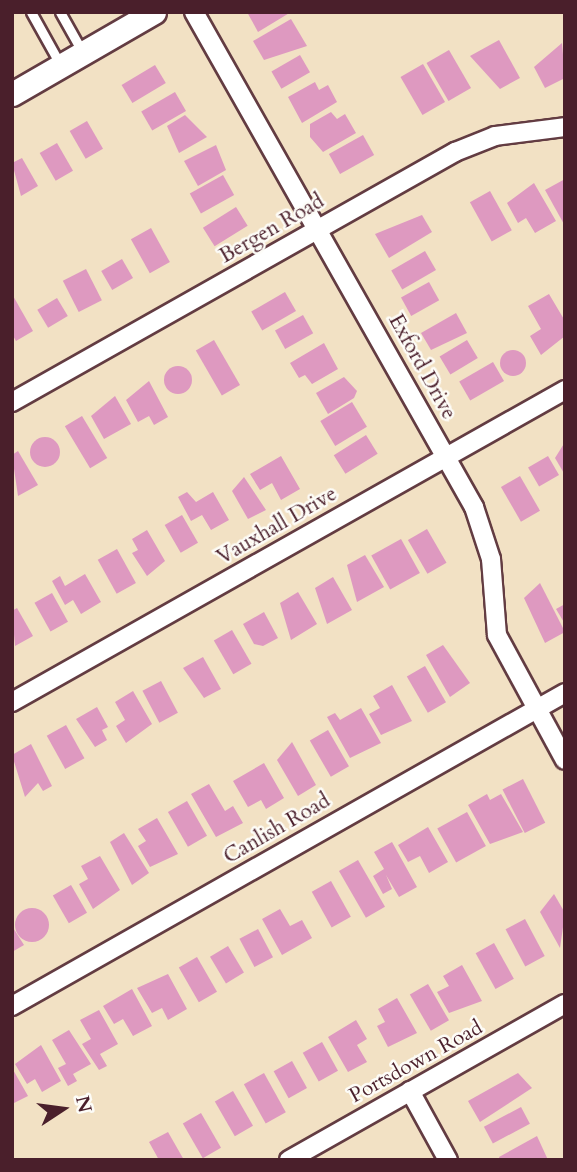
<!DOCTYPE html>
<html>
<head>
<meta charset="utf-8">
<style>
  body { margin:0 }
  #map { position:relative; width:577px; height:1172px; overflow:hidden; background:#f2e1c4; font-family:Cardo,serif }
  div>[style] { position:absolute }
  .building>* { inset:0; background:#de99c0; transform-origin:0 0 }
  .round { border-radius:50% }
  .roads { filter:drop-shadow(2px 0 #633c42) drop-shadow(-2px 0 #633c42) drop-shadow(0 2px #633c42) drop-shadow(0 -2px #633c42) }
  .service>* { height:9px; margin:-4.5px; padding:0 4.5px; transform-origin:4.5px; border-radius:4.5px; background:#fff }
  .minor>* { height:18px; margin:-9px; padding:0 9px; transform-origin:9px; border-radius:9px; background:#fff }
  .secondary>* { height:23px; margin:-11.5px; padding:0 11.5px; transform-origin:11.5px; border-radius:11.5px; background:#fff }
  span { translate:-50% -50%; white-space:nowrap; text-align:center; line-height:1.15; -webkit-text-stroke:5px #fdfcf7; paint-order:stroke }
  .street-label { font-size:21px; color:#4a1f2b }
  .frame { position:absolute; inset:0; border:14px solid #4a1f2b; pointer-events:none }
  .north { position:absolute; left:28px; top:1074px; width:70px; height:70px; -webkit-text-stroke:5px #fdfcf7; paint-order:stroke; rotate:77deg; font-size:19px; font-weight:700; line-height:28px; text-align:center; color:#4a1f2b }
  .north::after { content:''; display:block; margin:auto; width:24px; height:32px; background:#4a1f2b; clip-path:polygon(50% 0,100% 100%,50% 72%,0 100%) }
</style>
</head>
<body>
<div id="map">
  <div class="building">
    <div style="clip-path:polygon(247px 12px,291px 12px,258px 32px)"></div>
    <div style="clip-path:polygon(291px 19px,307px 46px,264px 60px,253px 41px)"></div>
    <div style="clip-path:polygon(499px 40px,520px 78px,500px 89px,470px 56px)"></div>
    <div style="clip-path:polygon(562px 43px,565px 78px,545px 88px,534px 67px)"></div>
    <div style="left:449px;top:50px;width:44px;height:26px;rotate:60deg"></div>
    <div style="left:300px;top:55px;width:20px;height:33px;rotate:60deg"></div>
    <div style="left:423px;top:64px;width:44px;height:26px;rotate:60deg"></div>
    <div style="left:155px;top:65px;width:21px;height:39px;rotate:59deg"></div>
    <div style="clip-path:polygon(315px 82px,319px 90px,328px 85px,337px 102px,302px 123px,288px 97px)"></div>
    <div style="left:175px;top:92px;width:22px;height:39px;rotate:60deg"></div>
    <div style="clip-path:polygon(331px 112px,337px 119px,345px 114px,356px 133px,323px 152px,310px 137px,310px 124px)"></div>
    <div style="clip-path:polygon(185px 115px,207px 137px,179px 153px,167px 126px)"></div>
    <div style="left:87px;top:121px;width:32px;height:20px;rotate:60deg"></div>
    <div style="left:363px;top:135px;width:23px;height:39px;rotate:61deg"></div>
    <div style="left:57px;top:143px;width:32px;height:20px;rotate:60deg"></div>
    <div style="clip-path:polygon(216px 145px,226px 170px,198px 186px,184px 161px)"></div>
    <div style="clip-path:polygon(22px 158px,38px 186px,21px 196px,12px 163px)"></div>
    <div style="left:223px;top:175px;width:23px;height:38px;rotate:61deg"></div>
    <div style="clip-path:polygon(565px 179px,565px 226px,545px 190px)"></div>
    <div style="clip-path:polygon(534px 183px,556px 221px,535px 233px,526px 218px,518px 223px,507px 203px)"></div>
    <div style="left:490px;top:191px;width:45px;height:23px;rotate:61deg"></div>
    <div style="left:236px;top:207px;width:22px;height:39px;rotate:58deg"></div>
    <div style="clip-path:polygon(422px 215px,432px 232px,389px 258px,375px 234px)"></div>
    <div style="left:151px;top:228px;width:39px;height:23px;rotate:61deg"></div>
    <div style="left:425px;top:251px;width:22px;height:39px;rotate:60deg"></div>
    <div style="left:122px;top:259px;width:22px;height:24px;rotate:60deg"></div>
    <div style="left:86px;top:269px;width:35px;height:26px;rotate:63deg"></div>
    <div style="left:429px;top:282px;width:21px;height:32px;rotate:61deg"></div>
    <div style="left:285px;top:292px;width:22px;height:39px;rotate:60deg"></div>
    <div style="clip-path:polygon(12px 294px,33px 331px,16px 341px,12px 334px)"></div>
    <div style="clip-path:polygon(549px 294px,565px 321px,565px 336px,541px 355px,530px 336px,541px 329px,528px 306px)"></div>
    <div style="left:57px;top:298px;width:21px;height:23px;rotate:59deg"></div>
    <div style="clip-path:polygon(456px 313px,467px 333px,431px 350px,421px 333px)"></div>
    <div style="left:303px;top:315px;width:21px;height:32px;rotate:61deg"></div>
    <div style="left:214px;top:340px;width:52px;height:21px;rotate:60deg"></div>
    <div style="left:467px;top:340px;width:21px;height:32px;rotate:59deg"></div>
    <div style="clip-path:polygon(324px 343px,338px 369px,312px 384px,305px 375px,299px 378px,290px 363px)"></div>
    <div class="round" style="left:500px;top:350px;width:26px;height:26px"></div>
    <div style="left:493px;top:362px;width:22px;height:39px;rotate:60deg"></div>
    <div class="round" style="left:164px;top:366px;width:28px;height:28px"></div>
    <div style="clip-path:polygon(344px 377px,357px 391px,354px 398px,328px 414px,316px 393px)"></div>
    <div style="clip-path:polygon(149px 381px,168px 417px,154px 425px,149px 416px,138px 422px,126px 400px)"></div>
    <div style="clip-path:polygon(115px 396px,131px 424px,104px 439px,91px 416px)"></div>
    <div style="left:352px;top:402px;width:29px;height:37px;rotate:59deg"></div>
    <div style="left:82px;top:416px;width:49px;height:20px;rotate:59deg"></div>
    <div style="left:366px;top:435px;width:22px;height:38px;rotate:58deg"></div>
    <div class="round" style="left:30px;top:437px;width:30px;height:30px"></div>
    <div style="clip-path:polygon(565px 442px,565px 475px,555px 458px)"></div>
    <div style="clip-path:polygon(18px 451px,38px 485px,18px 496px,12px 455px)"></div>
    <div style="clip-path:polygon(281px 456px,300px 489px,281px 500px,272px 483px,260px 490px,250px 474px)"></div>
    <div style="left:548px;top:456px;width:22px;height:23px;rotate:60deg"></div>
    <div style="left:520px;top:476px;width:40px;height:22px;rotate:60deg"></div>
    <div style="clip-path:polygon(244px 477px,266px 510px,248px 519px,232px 491px)"></div>
    <div style="clip-path:polygon(187px 492px,196px 502px,213px 492px,229px 520px,211px 530px,202px 515px,191px 521px,178px 497px)"></div>
    <div style="left:182px;top:515px;width:32px;height:20px;rotate:60deg"></div>
    <div style="left:427px;top:529px;width:39px;height:22px;rotate:60deg"></div>
    <div style="clip-path:polygon(147px 530px,165px 561px,147px 576px,132px 553px,138px 550px,132px 539px)"></div>
    <div style="left:401px;top:539px;width:39px;height:34px;rotate:61deg"></div>
    <div style="left:117px;top:549px;width:39px;height:22px;rotate:61deg"></div>
    <div style="clip-path:polygon(365px 555px,384px 587px,357px 602px,347px 565px)"></div>
    <div style="clip-path:polygon(85px 574px,101px 602px,81px 614px,73px 600px,65px 605px,52px 581px,60px 576px,65px 586px)"></div>
    <div style="clip-path:polygon(333px 577px,352px 610px,327px 624px,315px 588px)"></div>
    <div style="clip-path:polygon(540px 583px,565px 632px,545px 643px,524px 598px)"></div>
    <div style="clip-path:polygon(298px 592px,317px 624px,291px 640px,280px 603px)"></div>
    <div style="left:52px;top:593px;width:33px;height:20px;rotate:61deg"></div>
    <div style="clip-path:polygon(565px 604px,565px 624px,556px 609px)"></div>
    <div style="clip-path:polygon(17px 608px,33px 636px,15px 646px,12px 611px)"></div>
    <div style="clip-path:polygon(264px 612px,278px 638px,263px 646px,254px 644px,243px 624px)"></div>
    <div style="left:232px;top:630px;width:39px;height:21px;rotate:60deg"></div>
    <div style="clip-path:polygon(443px 645px,470px 683px,450px 697px,426px 655px)"></div>
    <div style="clip-path:polygon(203px 657px,221px 689px,204px 698px,183px 668px)"></div>
    <div style="left:425px;top:666px;width:42px;height:21px;rotate:60deg"></div>
    <div style="left:161px;top:681px;width:36px;height:21px;rotate:62deg"></div>
    <div style="clip-path:polygon(392px 685px,412px 721px,381px 735px,369px 714px,380px 708px,373px 696px)"></div>
    <div style="clip-path:polygon(133px 691px,152px 724px,126px 743px,116px 726px,125px 720px,115px 702px)"></div>
    <div style="clip-path:polygon(97px 707px,108px 727px,102px 730px,107px 740px,95px 747px,76px 719px)"></div>
    <div style="clip-path:polygon(361px 708px,381px 743px,350px 758px,327px 717px,335px 713px,340px 720px)"></div>
    <div style="left:66px;top:725px;width:38px;height:22px;rotate:61deg"></div>
    <div style="left:328px;top:730px;width:42px;height:21px;rotate:60deg"></div>
    <div style="clip-path:polygon(292px 742px,316px 785px,298px 796px,277px 760px)"></div>
    <div style="clip-path:polygon(31px 744px,52px 786px,43px 791px,38px 783px,25px 797px,12px 755px)"></div>
    <div style="clip-path:polygon(264px 763px,284px 798px,266px 809px,261px 800px,248px 807px,233px 781px)"></div>
    <div style="left:523px;top:779px;width:49px;height:23px;rotate:63deg"></div>
    <div style="clip-path:polygon(209px 784px,225px 811px,233px 806px,243px 823px,216px 837px,191px 794px)"></div>
    <div style="clip-path:polygon(487px 794px,490px 800px,501px 794px,523px 832px,490px 844px,468px 805px)"></div>
    <div style="left:187px;top:801px;width:40px;height:22px;rotate:60deg"></div>
    <div style="left:467px;top:812px;width:39px;height:34px;rotate:61deg"></div>
    <div style="clip-path:polygon(157px 818px,178px 854px,150px 867px,138px 846px,146px 841px,138px 829px)"></div>
    <div style="clip-path:polygon(428px 827px,448px 862px,429px 873px,420px 856px,408px 862px,398px 845px)"></div>
    <div style="clip-path:polygon(124px 833px,149px 873px,132px 885px,110px 842px)"></div>
    <div style="clip-path:polygon(392px 842px,417px 887px,399px 897px,386px 875px,392px 889px,383px 894px,373px 876px,384px 869px,374px 852px)"></div>
    <div style="clip-path:polygon(100px 856px,120px 890px,93px 909px,79px 884px,88px 879px,81px 866px)"></div>
    <div style="left:358px;top:860px;width:54px;height:22px;rotate:60deg"></div>
    <div style="left:331px;top:881px;width:41px;height:22px;rotate:61deg"></div>
    <div style="left:71px;top:885px;width:32px;height:21px;rotate:60deg"></div>
    <div style="clip-path:polygon(554px 894px,565px 913px,560px 948px,540px 912px)"></div>
    <div class="round" style="left:15px;top:908px;width:34px;height:34px"></div>
    <div style="clip-path:polygon(280px 909px,290px 926px,302px 920px,312px 938px,282px 955px,262px 919px)"></div>
    <div style="left:525px;top:919px;width:42px;height:22px;rotate:62deg"></div>
    <div style="clip-path:polygon(12px 926px,24px 945px,12px 952px)"></div>
    <div style="left:258px;top:929px;width:32px;height:21px;rotate:62deg"></div>
    <div style="left:494px;top:943px;width:41px;height:21px;rotate:61deg"></div>
    <div style="left:228px;top:946px;width:31px;height:21px;rotate:59deg"></div>
    <div style="left:197px;top:957px;width:40px;height:21px;rotate:60deg"></div>
    <div style="clip-path:polygon(462px 965px,482px 1001px,449px 1013px,437px 992px,449px 986px,443px 976px)"></div>
    <div style="clip-path:polygon(168px 974px,187px 1009px,168px 1020px,162px 1008px,152px 1013px,137px 988px)"></div>
    <div style="left:428px;top:984px;width:42px;height:21px;rotate:60deg"></div>
    <div style="clip-path:polygon(132px 989px,152px 1026px,133px 1036px,123px 1019px,114px 1024px,103px 1006px)"></div>
    <div style="clip-path:polygon(397px 998px,417px 1033px,388px 1047px,377px 1026px,385px 1022px,378px 1009px)"></div>
    <div style="clip-path:polygon(99px 1010px,118px 1044px,100px 1054px,107px 1066px,99px 1070px,82px 1044px,91px 1039px,80px 1020px)"></div>
    <div style="clip-path:polygon(356px 1020px,367px 1039px,357px 1045px,367px 1062px,348px 1072px,328px 1037px)"></div>
    <div style="clip-path:polygon(69px 1030px,91px 1064px,73px 1074px,77px 1081px,68px 1086px,58px 1068px,66px 1064px,52px 1040px)"></div>
    <div style="left:322px;top:1042px;width:33px;height:22px;rotate:61deg"></div>
    <div style="clip-path:polygon(41px 1045px,61px 1081px,42px 1092px,35px 1079px,27px 1084px,15px 1064px)"></div>
    <div style="left:292px;top:1061px;width:31px;height:21px;rotate:61deg"></div>
    <div style="clip-path:polygon(12px 1068px,28px 1096px,12px 1104px)"></div>
    <div style="left:264px;top:1073px;width:45px;height:23px;rotate:61deg"></div>
    <div style="clip-path:polygon(518px 1073px,532px 1088px,480px 1122px,468px 1101px)"></div>
    <div style="left:233px;top:1091px;width:40px;height:21px;rotate:60deg"></div>
    <div style="left:521px;top:1107px;width:19px;height:42px;rotate:62deg"></div>
    <div style="left:201px;top:1113px;width:40px;height:21px;rotate:60deg"></div>
    <div style="clip-path:polygon(168px 1132px,184px 1160px,159px 1160px,149px 1142px)"></div>
    <div style="clip-path:polygon(537px 1136px,548px 1160px,500px 1160px,499px 1157px)"></div>
  </div>
  <div class="roads">
    <div class="service">
      <div style="left:31px;top:12px;width:62px;rotate:60.9deg"></div>
      <div style="left:60px;top:12px;width:47px;rotate:60.7deg"></div>
    </div>
    <div class="minor">
      <div style="left:194px;top:12px;width:569px;rotate:60.51deg"></div>
      <div style="left:474px;top:507px;width:55px;rotate:71.9deg"></div>
      <div style="left:491px;top:559px;width:76px;rotate:85.5deg"></div>
      <div style="left:497px;top:635px;width:142px;rotate:61.5deg"></div>
      <div style="left:12px;top:402px;width:509px;rotate:-29.44deg"></div>
      <div style="left:455px;top:152px;width:43px;rotate:-21.8deg"></div>
      <div style="left:495px;top:136px;width:71px;rotate:-7.3deg"></div>
      <div style="left:12px;top:702px;width:635px;rotate:-29.43deg"></div>
      <div style="left:12px;top:1006px;width:635px;rotate:-29.51deg"></div>
      <div style="left:410px;top:1091px;width:79px;rotate:61.2deg"></div>
      <div style="left:289px;top:1160px;width:317px;rotate:-29.5deg"></div>
    </div>
    <div class="secondary">
      <div style="left:12px;top:94px;width:164px;rotate:-30deg"></div>
    </div>
  </div>
  <div class="street-label">
    <span style="left:272px;top:229px;rotate:-30deg">Bergen Road</span>
    <span style="left:422px;top:367px;rotate:61deg">Exford Drive</span>
    <span style="left:277px;top:526px;rotate:-30deg">Vauxhall Drive</span>
    <span style="left:277px;top:829px;rotate:-30deg">Canlish Road</span>
    <span style="left:416px;top:1062px;rotate:-29deg">Portsdown Road</span>
  </div>
  <div class="frame"></div>
  <div class="north">N</div>
</div>
</body>
</html>
